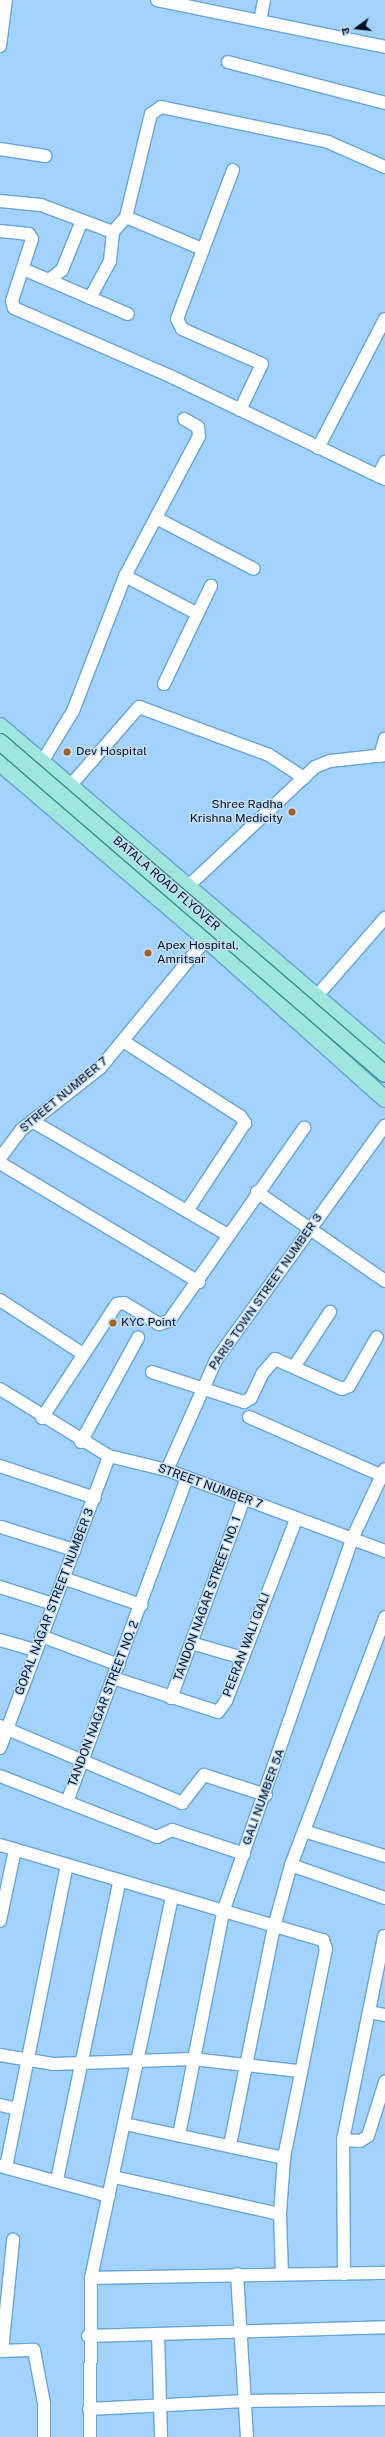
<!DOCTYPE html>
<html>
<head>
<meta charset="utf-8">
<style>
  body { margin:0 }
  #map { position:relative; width:385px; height:2437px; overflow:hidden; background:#a2d2ff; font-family:"Public Sans","Noto Sans Devanagari",sans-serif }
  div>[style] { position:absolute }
  .roads { filter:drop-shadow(1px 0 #68a4d9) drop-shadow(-1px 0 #68a4d9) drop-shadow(0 1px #68a4d9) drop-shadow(0 -1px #68a4d9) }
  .minor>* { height:12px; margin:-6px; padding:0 6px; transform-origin:6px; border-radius:6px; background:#fff }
  .major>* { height:16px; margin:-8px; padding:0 8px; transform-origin:8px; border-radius:8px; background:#a0e6df }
  .bridges { filter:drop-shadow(1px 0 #3e9090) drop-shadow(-1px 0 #3e9090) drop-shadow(0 1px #3e9090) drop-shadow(0 -1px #3e9090) }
  .major-bridge>* { height:16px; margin:-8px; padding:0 8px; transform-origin:8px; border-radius:8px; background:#a0e6df }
  .dots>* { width:11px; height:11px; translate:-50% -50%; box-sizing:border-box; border:2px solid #c5ddf3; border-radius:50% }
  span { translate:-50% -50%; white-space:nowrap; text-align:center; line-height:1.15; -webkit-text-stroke:3px #c5ddf3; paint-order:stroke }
  .poi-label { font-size:12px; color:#001023 }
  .left { translate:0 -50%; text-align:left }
  .right { translate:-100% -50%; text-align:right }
  .street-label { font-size:12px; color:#001023 }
  .north { position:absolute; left:337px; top:8px; width:40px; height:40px; -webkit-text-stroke:3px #c5ddf3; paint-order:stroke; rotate:255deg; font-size:11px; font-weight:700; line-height:16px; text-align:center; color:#001023 }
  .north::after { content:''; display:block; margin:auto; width:14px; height:18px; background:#001023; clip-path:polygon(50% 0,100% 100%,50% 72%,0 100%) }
</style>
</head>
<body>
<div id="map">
  <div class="roads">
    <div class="minor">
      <div style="left:157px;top:0;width:233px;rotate:11.6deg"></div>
      <div style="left:260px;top:21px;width:21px;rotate:-79deg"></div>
      <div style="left:0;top:46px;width:46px;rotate:-82.6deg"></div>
      <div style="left:228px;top:62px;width:162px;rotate:14.6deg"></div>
      <div style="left:0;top:149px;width:46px;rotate:8.8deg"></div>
      <div style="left:233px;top:170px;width:159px;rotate:110.6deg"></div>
      <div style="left:177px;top:319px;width:11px;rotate:63deg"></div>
      <div style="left:182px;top:329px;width:87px;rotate:23.6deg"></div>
      <div style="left:262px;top:364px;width:51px;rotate:115.6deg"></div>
      <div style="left:0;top:201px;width:41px;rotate:5.6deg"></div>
      <div style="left:41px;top:205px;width:77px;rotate:20.6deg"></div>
      <div style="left:113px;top:232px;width:20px;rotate:-49deg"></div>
      <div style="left:126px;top:217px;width:106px;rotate:-76.4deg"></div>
      <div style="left:151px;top:114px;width:12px;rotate:-35deg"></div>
      <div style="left:161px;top:107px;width:171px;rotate:11.8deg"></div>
      <div style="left:328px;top:142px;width:62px;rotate:23.7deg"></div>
      <div style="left:126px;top:217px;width:82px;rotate:22.8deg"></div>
      <div style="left:0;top:231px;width:29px;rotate:6deg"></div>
      <div style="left:29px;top:234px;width:6px;rotate:59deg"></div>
      <div style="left:32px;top:239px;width:65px;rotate:107.9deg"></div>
      <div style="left:12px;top:301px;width:7px;rotate:74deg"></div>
      <div style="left:14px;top:308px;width:172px;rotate:23.6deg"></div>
      <div style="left:172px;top:377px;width:236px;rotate:25.6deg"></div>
      <div style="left:23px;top:269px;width:114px;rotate:23.2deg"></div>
      <div style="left:49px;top:280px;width:16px;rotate:-38deg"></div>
      <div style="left:62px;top:270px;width:51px;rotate:-68deg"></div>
      <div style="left:90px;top:298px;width:42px;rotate:-61.6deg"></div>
      <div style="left:110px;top:261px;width:29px;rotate:-84deg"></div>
      <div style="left:318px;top:448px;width:145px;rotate:-62.6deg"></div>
      <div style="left:378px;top:476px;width:16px;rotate:-63deg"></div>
      <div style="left:156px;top:518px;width:110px;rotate:27.5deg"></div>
      <div style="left:125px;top:576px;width:82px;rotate:27.5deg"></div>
      <div style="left:164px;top:684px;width:109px;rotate:-64.4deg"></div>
      <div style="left:380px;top:756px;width:18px;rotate:-74deg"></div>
      <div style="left:42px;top:762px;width:60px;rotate:-58.7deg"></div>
      <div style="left:73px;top:711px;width:145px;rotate:-68.9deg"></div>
      <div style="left:125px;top:576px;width:158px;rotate:-62.1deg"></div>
      <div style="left:199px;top:436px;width:9px;rotate:-96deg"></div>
      <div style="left:198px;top:427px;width:16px;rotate:-150deg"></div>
      <div style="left:70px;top:786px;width:105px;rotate:-48.9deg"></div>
      <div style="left:139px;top:707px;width:139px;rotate:20.3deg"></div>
      <div style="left:269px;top:755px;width:42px;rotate:33.3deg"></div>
      <div style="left:183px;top:891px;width:181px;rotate:-43.2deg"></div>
      <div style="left:315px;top:767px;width:16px;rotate:-22deg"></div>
      <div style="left:330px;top:761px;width:55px;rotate:-6.2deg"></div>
      <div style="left:316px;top:997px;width:105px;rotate:-48.9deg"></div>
      <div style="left:123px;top:1041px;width:139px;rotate:32.7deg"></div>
      <div style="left:240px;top:1116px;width:9px;rotate:54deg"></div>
      <div style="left:245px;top:1123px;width:105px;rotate:123.4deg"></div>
      <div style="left:32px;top:1121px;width:227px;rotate:30.2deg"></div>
      <div style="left:0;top:1158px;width:35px;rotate:-53deg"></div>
      <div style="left:21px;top:1130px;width:102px;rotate:-38.2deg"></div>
      <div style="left:101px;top:1067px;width:166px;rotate:-50.6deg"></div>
      <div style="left:0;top:1163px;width:232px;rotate:30.9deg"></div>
      <div style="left:257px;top:1192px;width:156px;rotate:34.8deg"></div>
      <div style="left:0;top:1300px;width:99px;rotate:33deg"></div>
      <div style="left:294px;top:1367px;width:66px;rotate:-56.8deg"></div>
      <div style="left:152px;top:1372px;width:97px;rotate:18.1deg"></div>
      <div style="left:244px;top:1402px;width:8px;rotate:-30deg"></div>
      <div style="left:251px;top:1398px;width:26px;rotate:-65deg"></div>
      <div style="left:262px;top:1374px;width:20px;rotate:-49deg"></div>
      <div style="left:275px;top:1359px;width:73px;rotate:24.1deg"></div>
      <div style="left:342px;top:1389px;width:8px;rotate:-23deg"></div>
      <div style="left:349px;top:1386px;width:56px;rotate:-60.3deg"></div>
      <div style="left:0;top:1389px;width:128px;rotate:31.6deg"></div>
      <div style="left:109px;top:1456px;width:60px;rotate:13.6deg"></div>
      <div style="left:167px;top:1470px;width:233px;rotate:20.4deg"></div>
      <div style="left:249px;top:1417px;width:149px;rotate:23.8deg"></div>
      <div style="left:42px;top:1418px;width:136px;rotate:-56.7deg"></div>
      <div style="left:117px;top:1304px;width:7px;rotate:-8deg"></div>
      <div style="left:124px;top:1303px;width:41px;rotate:31deg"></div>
      <div style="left:159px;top:1324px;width:10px;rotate:-17deg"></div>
      <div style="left:169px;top:1321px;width:236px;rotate:-55deg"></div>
      <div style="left:81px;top:1442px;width:119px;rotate:-61.3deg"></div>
      <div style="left:0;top:1466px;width:100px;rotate:18.6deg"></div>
      <div style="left:167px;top:1470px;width:120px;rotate:-66deg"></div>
      <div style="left:216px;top:1360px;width:289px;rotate:-54.2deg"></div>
      <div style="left:1px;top:1527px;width:77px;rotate:17.5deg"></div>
      <div style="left:63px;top:1578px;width:83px;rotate:19.1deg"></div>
      <div style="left:0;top:1587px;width:56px;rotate:17.8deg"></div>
      <div style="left:41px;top:1636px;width:83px;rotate:20.4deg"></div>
      <div style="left:0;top:1640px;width:36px;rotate:16deg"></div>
      <div style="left:191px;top:1643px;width:54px;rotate:16.1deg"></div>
      <div style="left:113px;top:1678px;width:110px;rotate:17.9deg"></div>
      <div style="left:218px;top:1712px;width:14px;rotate:-54deg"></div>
      <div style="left:226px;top:1701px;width:194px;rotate:-68.9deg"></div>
      <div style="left:171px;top:1698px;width:212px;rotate:-69.9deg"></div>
      <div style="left:0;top:1726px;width:198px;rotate:22.9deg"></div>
      <div style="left:182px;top:1803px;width:36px;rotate:-52deg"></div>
      <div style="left:204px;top:1775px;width:65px;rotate:17.9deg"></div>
      <div style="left:0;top:1748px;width:312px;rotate:-69.5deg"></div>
      <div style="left:0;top:1776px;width:168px;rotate:21.2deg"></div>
      <div style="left:157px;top:1837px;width:17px;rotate:-25deg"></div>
      <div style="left:172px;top:1830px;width:76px;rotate:18.4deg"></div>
      <div style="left:67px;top:1802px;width:346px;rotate:-69.7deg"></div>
      <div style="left:304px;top:1831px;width:85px;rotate:17.2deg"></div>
      <div style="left:0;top:1845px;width:337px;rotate:16.4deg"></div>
      <div style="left:323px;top:1940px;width:9px;rotate:72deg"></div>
      <div style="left:326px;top:1949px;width:213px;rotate:101.4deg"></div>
      <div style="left:284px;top:2158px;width:56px;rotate:94.1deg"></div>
      <div style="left:280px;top:2214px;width:60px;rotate:88.1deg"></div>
      <div style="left:291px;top:1865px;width:100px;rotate:19.3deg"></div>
      <div style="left:0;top:1921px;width:73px;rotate:-78.1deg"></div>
      <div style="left:369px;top:2012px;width:16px;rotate:11deg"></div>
      <div style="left:0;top:2055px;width:55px;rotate:9.5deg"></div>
      <div style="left:54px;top:2064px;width:139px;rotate:-2.1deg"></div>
      <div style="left:193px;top:2059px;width:107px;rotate:6.5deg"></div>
      <div style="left:0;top:2105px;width:17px;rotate:13deg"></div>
      <div style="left:125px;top:2124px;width:163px;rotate:12.1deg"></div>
      <div style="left:179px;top:2135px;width:227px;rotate:-78.8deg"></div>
      <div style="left:223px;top:1912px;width:395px;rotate:-70.9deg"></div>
      <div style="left:352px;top:1539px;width:77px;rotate:-64.8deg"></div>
      <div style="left:343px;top:2140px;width:17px;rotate:3deg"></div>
      <div style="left:360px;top:2141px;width:9px;rotate:-32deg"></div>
      <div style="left:368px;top:2136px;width:57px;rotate:-72.5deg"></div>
      <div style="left:230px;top:2145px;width:222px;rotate:-78.6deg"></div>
      <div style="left:274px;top:1927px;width:64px;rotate:-74.7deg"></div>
      <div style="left:291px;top:1865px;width:265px;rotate:-69.2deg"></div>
      <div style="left:0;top:2166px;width:113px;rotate:15.4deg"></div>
      <div style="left:6px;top:2167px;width:308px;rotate:-78.6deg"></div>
      <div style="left:114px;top:2177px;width:170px;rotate:12.6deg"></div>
      <div style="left:57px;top:2180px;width:304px;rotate:-78.2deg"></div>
      <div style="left:237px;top:2274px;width:163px;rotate:86.5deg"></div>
      <div style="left:344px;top:2274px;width:134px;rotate:-90.4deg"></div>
      <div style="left:343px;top:2140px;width:208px;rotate:-78.6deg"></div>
      <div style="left:91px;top:2278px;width:294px;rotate:-1deg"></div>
      <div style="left:158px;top:2334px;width:103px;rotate:88.3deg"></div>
      <div style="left:88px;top:2336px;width:297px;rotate:-1.7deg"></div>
      <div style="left:0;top:2351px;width:34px;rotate:-2deg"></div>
      <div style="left:34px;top:2350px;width:54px;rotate:79.3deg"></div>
      <div style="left:44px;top:2403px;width:34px;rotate:90deg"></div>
      <div style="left:2px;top:2351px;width:112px;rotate:-84.3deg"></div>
      <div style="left:89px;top:2409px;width:157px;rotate:-2.9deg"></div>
      <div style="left:246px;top:2401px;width:139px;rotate:-0.8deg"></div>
      <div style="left:90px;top:2437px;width:159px;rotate:-89.6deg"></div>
      <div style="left:91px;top:2278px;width:390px;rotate:-78deg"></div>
    </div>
    <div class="major">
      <div style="left:0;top:726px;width:506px;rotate:40.52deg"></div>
      <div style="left:0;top:763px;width:271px;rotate:40.5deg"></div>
      <div style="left:206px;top:939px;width:240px;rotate:41.8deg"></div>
    </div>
  </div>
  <div class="bridges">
    <div class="major-bridge">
      <div style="left:0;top:742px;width:508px;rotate:40.77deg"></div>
    </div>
  </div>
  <div class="dots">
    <div style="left:67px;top:752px;background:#9c6420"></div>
    <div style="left:292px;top:812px;background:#9c6420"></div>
    <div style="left:148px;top:953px;background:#9c6420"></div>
    <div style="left:113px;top:1323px;background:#9c6420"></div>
  </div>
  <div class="poi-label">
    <span class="left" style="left:76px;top:752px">Dev Hospital</span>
    <span class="right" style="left:283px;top:812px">Shree Radha<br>Krishna Medicity</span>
    <span class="left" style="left:157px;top:953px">Apex Hospital,<br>Amritsar</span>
    <span class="left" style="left:121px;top:1323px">KYC Point</span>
  </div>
  <div class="street-label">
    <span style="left:166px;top:884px;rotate:41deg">BATALA ROAD FLYOVER</span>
    <span style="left:64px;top:1095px;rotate:-40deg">STREET NUMBER 7</span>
    <span style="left:266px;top:1292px;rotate:-55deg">PARIS TOWN STREET NUMBER 3</span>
    <span style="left:210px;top:1487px;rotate:20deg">STREET NUMBER 7</span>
    <span style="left:208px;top:1599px;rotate:-70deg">TANDON NAGAR STREET NO. 1</span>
    <span style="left:55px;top:1602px;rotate:-69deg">GOPAL NAGAR STREET NUMBER 3</span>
    <span style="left:247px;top:1645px;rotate:-69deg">PEERAN WALI GALI</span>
    <span style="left:104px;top:1704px;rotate:-69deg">TANDON NAGAR STREET NO. 2</span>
    <span style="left:264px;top:1797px;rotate:-70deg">GALI NUMBER 5A</span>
  </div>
  <div class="north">उ</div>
</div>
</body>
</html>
